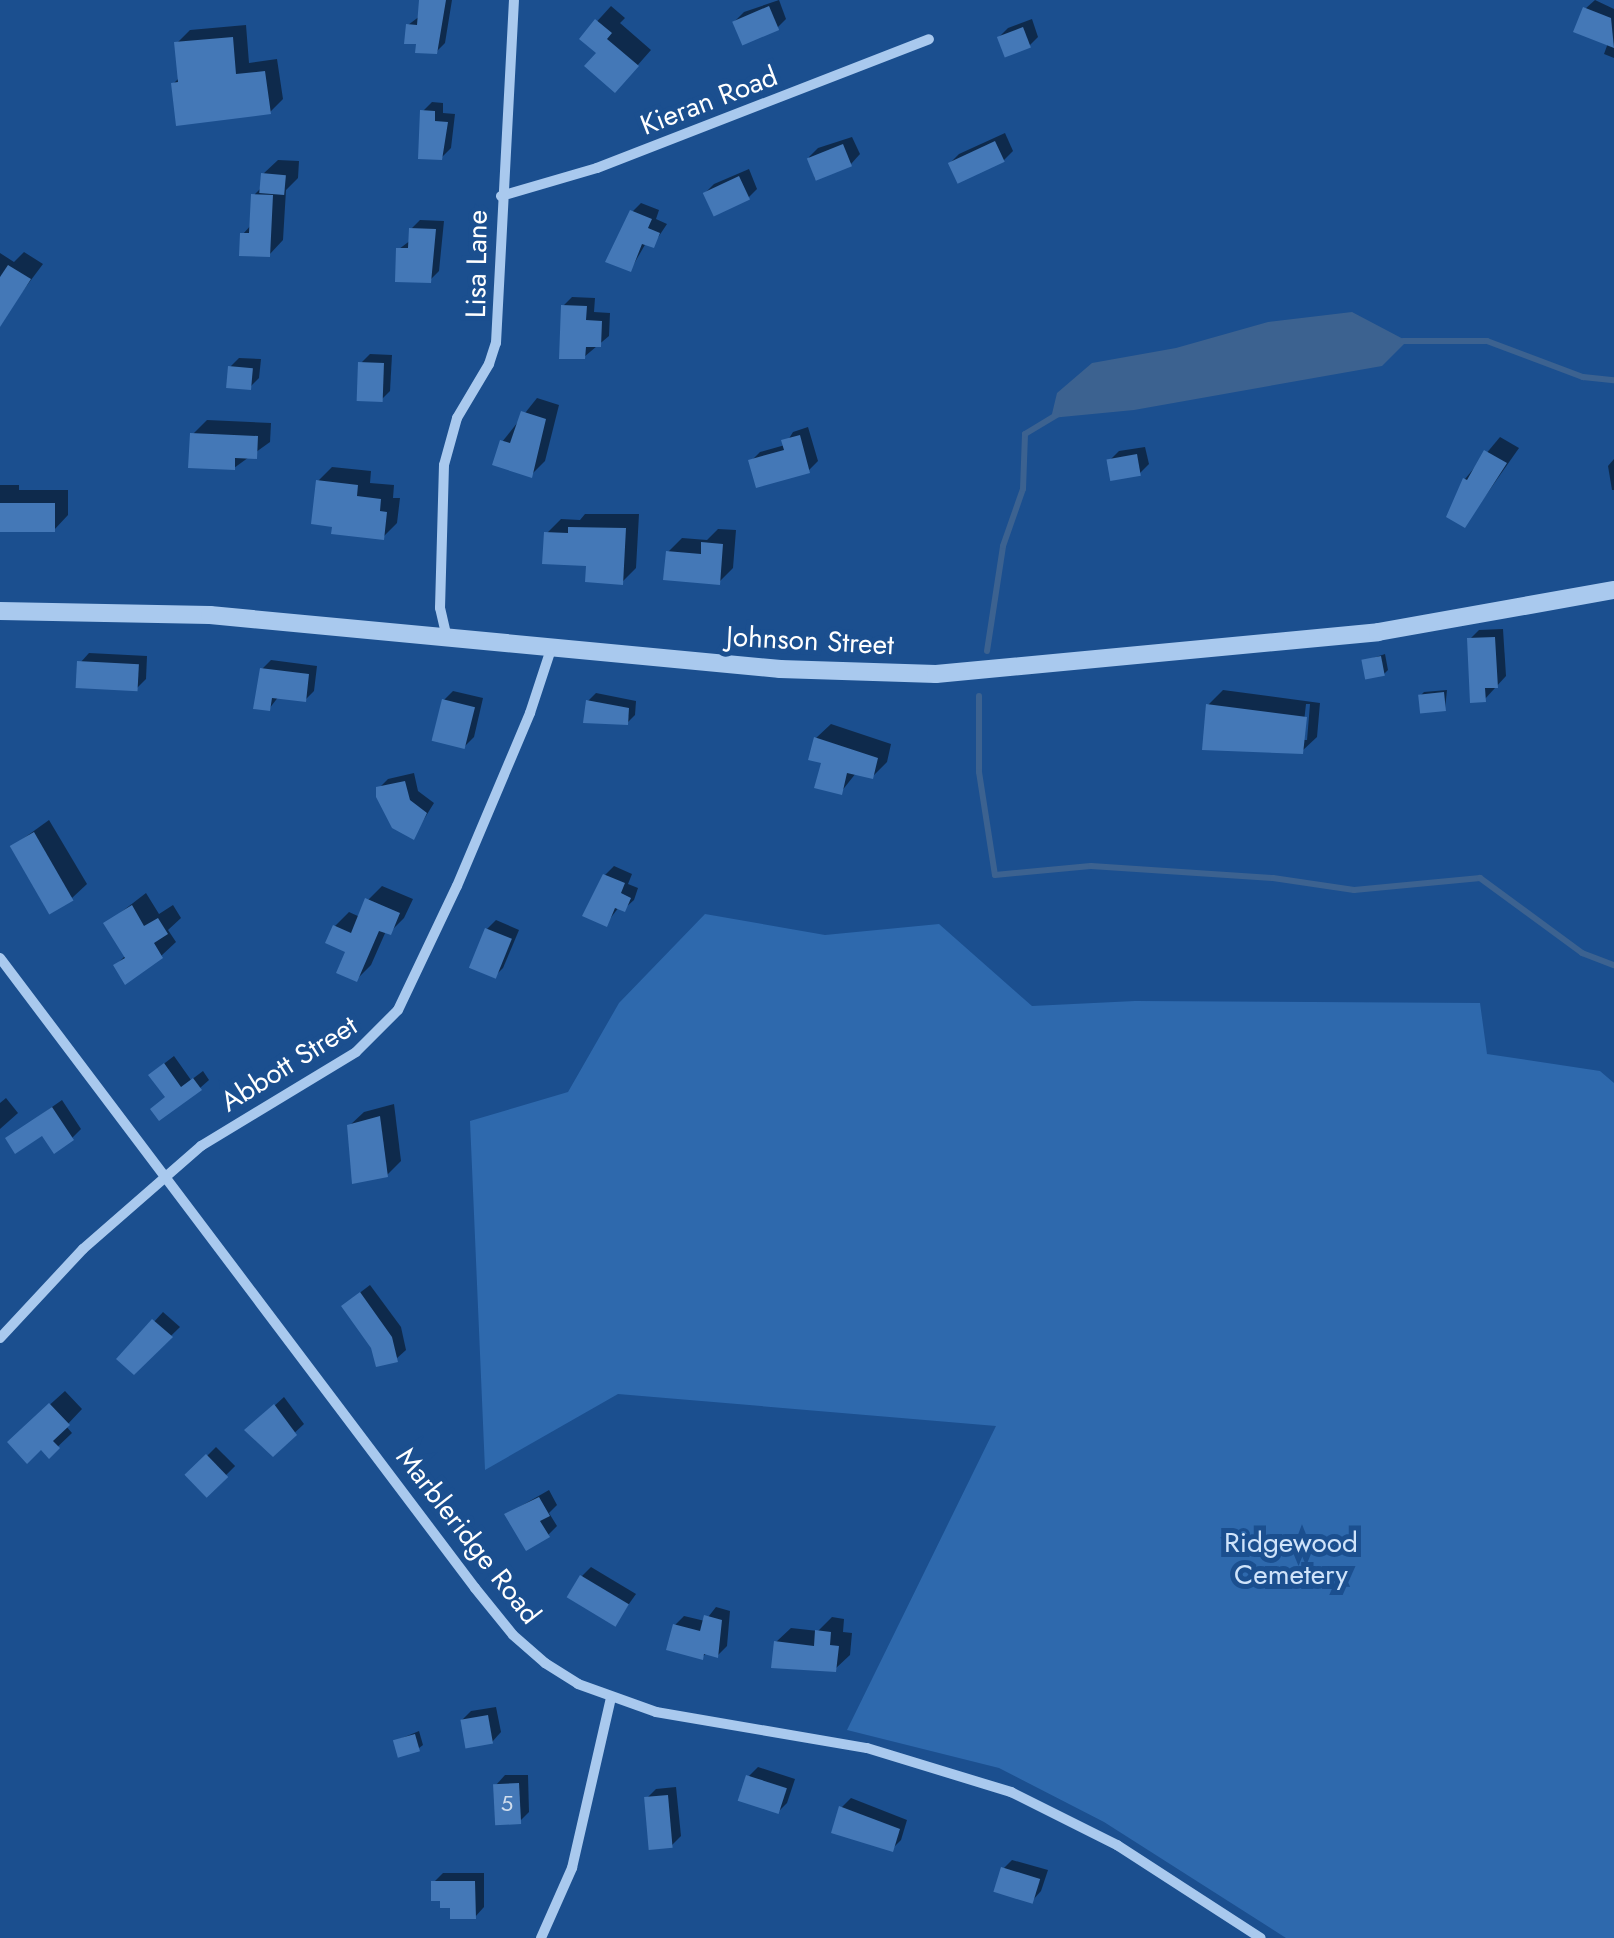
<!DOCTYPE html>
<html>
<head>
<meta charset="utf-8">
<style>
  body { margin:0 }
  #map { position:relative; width:1614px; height:1938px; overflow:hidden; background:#1b4f8f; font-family:Jost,sans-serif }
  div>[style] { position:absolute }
  .green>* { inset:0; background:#2e69ad }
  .water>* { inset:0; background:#3c6290 }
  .shadow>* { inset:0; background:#0007; transform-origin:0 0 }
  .stream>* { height:6px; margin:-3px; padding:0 3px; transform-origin:3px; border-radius:3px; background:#3c6290 }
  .building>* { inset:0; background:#4478b7; transform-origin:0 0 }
  .minor>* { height:10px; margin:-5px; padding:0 5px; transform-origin:5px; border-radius:5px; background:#a9c9ee }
  .tertiary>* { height:18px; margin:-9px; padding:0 9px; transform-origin:9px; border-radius:9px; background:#a9c9ee }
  span { translate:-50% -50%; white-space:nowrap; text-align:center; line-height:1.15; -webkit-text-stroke:10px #1b4f8f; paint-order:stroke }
  .number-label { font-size:22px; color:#d0dded }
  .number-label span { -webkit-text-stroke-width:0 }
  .street-label { font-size:28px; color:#fff }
  .park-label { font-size:28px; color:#cfe3fa }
</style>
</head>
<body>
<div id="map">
  <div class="green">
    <div style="clip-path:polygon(705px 914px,825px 935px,939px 924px,1032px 1006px,1135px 1001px,1480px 1003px,1487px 1054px,1600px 1071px,1614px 1083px,1614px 1938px,1286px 1938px,1104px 1822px,999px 1768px,847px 1730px,996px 1426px,618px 1394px,485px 1470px,470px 1121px,568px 1092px,619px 1003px)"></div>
  </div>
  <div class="water">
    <div style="clip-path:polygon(1352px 312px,1407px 341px,1382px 366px,1134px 410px,1051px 418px,1057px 393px,1092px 363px,1176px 348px,1268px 322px)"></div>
  </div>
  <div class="shadow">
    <div style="clip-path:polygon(421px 0,452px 0,445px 43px,436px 52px,419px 42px,408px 25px,420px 16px)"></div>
    <div style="clip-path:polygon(779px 0,786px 19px,777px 28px,735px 21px,744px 12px)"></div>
    <div style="clip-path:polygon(1595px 0,1614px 9px,1614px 58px,1604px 54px,1608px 43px,1585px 9px)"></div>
    <div style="clip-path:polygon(611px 6px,625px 18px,620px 23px,651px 50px,629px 75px,582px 38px)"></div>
    <div style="clip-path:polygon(1032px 19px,1038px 37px,1029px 46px,999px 37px,1008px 28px)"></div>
    <div style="clip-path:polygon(246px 25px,249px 63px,277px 59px,283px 99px,270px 112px,173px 84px,180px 77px,177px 43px,190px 30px)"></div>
    <div style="clip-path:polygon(432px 102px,443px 103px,443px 113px,455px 114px,451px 148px,441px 158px,423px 111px)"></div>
    <div style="clip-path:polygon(1005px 133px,1013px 151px,1004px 160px,950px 163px,959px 154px)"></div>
    <div style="clip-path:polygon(852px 137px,860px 154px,851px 164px,815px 179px,809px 157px,818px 148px)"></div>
    <div style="clip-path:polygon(278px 160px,299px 161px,298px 178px,286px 190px,283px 240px,269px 255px,243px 234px,252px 224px,254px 195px,263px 186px,263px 174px)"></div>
    <div style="clip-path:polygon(749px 169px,757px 189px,748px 198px,705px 193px,714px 184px)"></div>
    <div style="clip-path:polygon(641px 203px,659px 210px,656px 219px,667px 224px,653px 245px,646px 243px,631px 269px,632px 212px)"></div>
    <div style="clip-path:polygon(420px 220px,444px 221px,439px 271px,430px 280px,399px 249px,411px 240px,411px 229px)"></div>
    <div style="clip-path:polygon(24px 252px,43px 264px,7px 312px,0 307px,0 253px,14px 262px)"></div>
    <div style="clip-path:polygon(572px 297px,595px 298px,594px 312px,610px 313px,609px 336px,584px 357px,563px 306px)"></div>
    <div style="clip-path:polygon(370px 354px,392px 355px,390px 391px,381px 400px,361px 363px)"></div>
    <div style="clip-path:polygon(239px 358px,261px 359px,259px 378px,250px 387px,230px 367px)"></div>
    <div style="clip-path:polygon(537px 398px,559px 405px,545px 461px,531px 475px,502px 442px)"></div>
    <div style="clip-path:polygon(207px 420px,271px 423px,270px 442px,234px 468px,193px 434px)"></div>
    <div style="clip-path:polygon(808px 427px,818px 461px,809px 470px,751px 461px,760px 452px,785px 445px,793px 432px)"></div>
    <div style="clip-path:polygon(1500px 437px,1519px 448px,1465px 525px,1465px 479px)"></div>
    <div style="clip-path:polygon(1145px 447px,1149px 464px,1140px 473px,1110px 460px,1119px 451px)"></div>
    <div style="clip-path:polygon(1614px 459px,1614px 490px,1612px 490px,1608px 466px)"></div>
    <div style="clip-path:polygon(332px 467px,371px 471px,370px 483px,394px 485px,393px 498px,400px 498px,397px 523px,383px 537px,318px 481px)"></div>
    <div style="clip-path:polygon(0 485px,19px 485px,19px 490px,68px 490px,68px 515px,54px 530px,0 530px)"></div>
    <div style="clip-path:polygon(585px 514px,639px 514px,636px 568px,622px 582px,547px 533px,561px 519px,580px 520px)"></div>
    <div style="clip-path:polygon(718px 529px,736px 530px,733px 568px,719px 582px,668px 552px,682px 538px,707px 540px)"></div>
    <div style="clip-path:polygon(1503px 629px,1506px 676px,1484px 700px,1470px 639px,1479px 630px)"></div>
    <div style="clip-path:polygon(89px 653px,147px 656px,146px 679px,137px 688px,80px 663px)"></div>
    <div style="clip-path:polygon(1385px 654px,1388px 670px,1384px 674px,1364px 661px)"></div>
    <div style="clip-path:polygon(271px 660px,317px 666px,314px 691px,305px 700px,279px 696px,269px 709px,262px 669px)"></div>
    <div style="clip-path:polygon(evenodd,1223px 690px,1320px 703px,1317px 737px,1302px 751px,1208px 705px,1223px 690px,1306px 704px,1310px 704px,1307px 740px,1302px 740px,1306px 704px)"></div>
    <div style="clip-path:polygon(1447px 690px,1445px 709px,1420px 696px,1424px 692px)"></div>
    <div style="clip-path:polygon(453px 691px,483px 698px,474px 737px,465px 746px,444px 700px)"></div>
    <div style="clip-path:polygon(596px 693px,636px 701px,635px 715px,627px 723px,588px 701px)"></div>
    <div style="clip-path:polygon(831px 724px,891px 744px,887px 762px,872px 777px,856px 773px,841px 792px,816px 738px)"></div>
    <div style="clip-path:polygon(414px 773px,418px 791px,434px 803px,413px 837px,379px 788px,388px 779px)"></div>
    <div style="clip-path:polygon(49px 820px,87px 884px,72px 898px,13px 846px)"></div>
    <div style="clip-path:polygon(614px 866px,632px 874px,628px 884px,638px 888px,634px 900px,624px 909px,619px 907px,606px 924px,605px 875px)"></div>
    <div style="clip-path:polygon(382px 886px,413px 899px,404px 918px,390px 932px,386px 931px,371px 965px,357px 979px,335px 926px,349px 912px,360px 917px,368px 900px)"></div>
    <div style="clip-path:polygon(146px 893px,159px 914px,173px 905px,181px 918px,168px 930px,176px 942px,161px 956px,116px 965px,126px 955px,107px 923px)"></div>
    <div style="clip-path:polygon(496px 920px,519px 930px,503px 968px,494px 977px,471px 967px,487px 929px)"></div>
    <div style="clip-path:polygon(174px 1056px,191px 1080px,203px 1071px,209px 1080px,200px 1088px,167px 1097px,161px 1066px)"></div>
    <div style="clip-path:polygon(6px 1098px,18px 1113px,0 1129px,0 1103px)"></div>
    <div style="clip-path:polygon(62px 1100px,81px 1129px,72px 1138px,43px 1133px,8px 1138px)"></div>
    <div style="clip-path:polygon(394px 1104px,401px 1161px,387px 1175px,349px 1126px,364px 1112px)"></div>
    <div style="clip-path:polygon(370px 1285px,401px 1327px,406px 1350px,396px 1359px,353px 1298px)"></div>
    <div style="clip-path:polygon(163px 1312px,180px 1327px,134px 1372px,120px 1359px)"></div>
    <div style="clip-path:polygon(65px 1391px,82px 1409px,66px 1426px,72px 1433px,49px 1455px,24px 1428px)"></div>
    <div style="clip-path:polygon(284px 1397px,304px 1424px,273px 1453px,248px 1430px)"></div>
    <div style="left:216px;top:1447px;width:27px;height:40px;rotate:45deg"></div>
    <div style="clip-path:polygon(549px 1490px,557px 1505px,549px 1513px,557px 1526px,548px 1535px,507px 1514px)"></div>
    <div style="clip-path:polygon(591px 1567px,636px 1594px,614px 1625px,582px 1576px)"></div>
    <div style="clip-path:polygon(716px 1607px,730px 1611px,727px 1646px,718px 1655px,707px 1653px,702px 1657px,675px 1625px,684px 1616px,705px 1621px)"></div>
    <div style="clip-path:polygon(832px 1617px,844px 1619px,843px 1632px,852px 1633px,850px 1655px,835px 1669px,776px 1642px,791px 1628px,818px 1631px)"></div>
    <div style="clip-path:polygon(496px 1707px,501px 1732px,492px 1742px,462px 1720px,471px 1711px)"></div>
    <div style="clip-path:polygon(419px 1731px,423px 1745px,419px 1748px,395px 1741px)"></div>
    <div style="clip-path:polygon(758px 1767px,795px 1779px,787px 1803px,778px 1812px,749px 1776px)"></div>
    <div style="clip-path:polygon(505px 1775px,528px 1775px,529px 1812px,520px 1821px,496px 1785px)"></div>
    <div style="clip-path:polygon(676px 1787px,681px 1836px,672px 1845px,647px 1798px,656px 1789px)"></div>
    <div style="clip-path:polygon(851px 1798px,907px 1820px,901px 1840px,892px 1849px,841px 1808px)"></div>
    <div style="clip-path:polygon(1012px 1860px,1048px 1870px,1041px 1891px,1032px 1901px,1003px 1869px)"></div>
    <div style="clip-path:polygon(443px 1873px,484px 1873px,484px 1907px,475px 1917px,452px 1906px,434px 1882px)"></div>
  </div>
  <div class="stream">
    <div style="left:1403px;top:341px;width:84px"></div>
    <div style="left:1487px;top:341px;width:103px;rotate:20.6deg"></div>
    <div style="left:1583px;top:377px;width:31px;rotate:6deg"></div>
    <div style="left:987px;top:651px;width:106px;rotate:-81.3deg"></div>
    <div style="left:1003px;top:546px;width:60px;rotate:-70.7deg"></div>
    <div style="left:1023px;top:489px;width:55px;rotate:-87.9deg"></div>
    <div style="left:1025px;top:434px;width:37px;rotate:-31deg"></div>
    <div style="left:979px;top:696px;width:76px;rotate:90deg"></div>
    <div style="left:979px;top:772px;width:104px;rotate:81.2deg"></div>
    <div style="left:995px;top:875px;width:96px;rotate:-5.4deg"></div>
    <div style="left:1091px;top:866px;width:182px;rotate:3.8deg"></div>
    <div style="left:1273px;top:878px;width:82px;rotate:8.4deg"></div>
    <div style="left:1354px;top:890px;width:127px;rotate:-5.4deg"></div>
    <div style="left:1480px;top:878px;width:127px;rotate:36.3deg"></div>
    <div style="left:1582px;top:953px;width:34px;rotate:21deg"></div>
  </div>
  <div class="building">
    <div style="clip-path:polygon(419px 0,446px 0,437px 54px,415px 53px,416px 44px,404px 44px,406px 24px,417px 25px)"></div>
    <div style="left:769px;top:6px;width:26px;height:40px;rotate:67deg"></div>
    <div style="clip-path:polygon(1583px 7px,1611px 18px,1614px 48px,1573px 32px)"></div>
    <div style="clip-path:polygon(595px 19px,612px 33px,607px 39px,639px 66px,615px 93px,584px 66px,596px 53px,579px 39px)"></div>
    <div style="left:1023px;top:27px;width:22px;height:28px;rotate:69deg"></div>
    <div style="clip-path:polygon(233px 37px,236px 74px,265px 71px,271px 114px,176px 126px,171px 83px,178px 82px,174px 42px)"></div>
    <div style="clip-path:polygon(420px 110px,435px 111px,435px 121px,448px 122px,442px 160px,418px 159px)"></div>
    <div style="left:995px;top:141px;width:23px;height:52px;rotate:65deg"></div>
    <div style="left:843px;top:144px;width:24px;height:39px;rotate:68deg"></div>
    <div style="left:261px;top:173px;width:25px;height:20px;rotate:5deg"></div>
    <div style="left:739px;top:176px;width:26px;height:40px;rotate:65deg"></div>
    <div style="clip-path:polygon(251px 194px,273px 195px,270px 257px,239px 256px,240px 233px,249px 233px)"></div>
    <div style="clip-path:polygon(630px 210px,652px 219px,648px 228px,660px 233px,654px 248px,642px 244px,631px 272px,605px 262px)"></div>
    <div style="clip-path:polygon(409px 228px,436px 229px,431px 283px,395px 282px,396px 248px,408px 248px)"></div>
    <div style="clip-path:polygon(8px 265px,31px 279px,0 327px,0 277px)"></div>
    <div style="clip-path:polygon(561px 305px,587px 306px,586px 320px,602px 321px,601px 347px,586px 347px,585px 359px,559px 359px)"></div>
    <div style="left:358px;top:362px;width:26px;height:39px;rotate:2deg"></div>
    <div style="left:228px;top:366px;width:25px;height:22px;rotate:5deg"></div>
    <div style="clip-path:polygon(521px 411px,546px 419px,532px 478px,492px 465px,500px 440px,510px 443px)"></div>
    <div style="clip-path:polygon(190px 433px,258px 436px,257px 459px,235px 458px,235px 470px,188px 468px)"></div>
    <div style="clip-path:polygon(800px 435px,810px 473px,756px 488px,748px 460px,784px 450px,781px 440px)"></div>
    <div style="clip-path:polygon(1484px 450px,1507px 463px,1465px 528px,1446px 517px,1463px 478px,1467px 480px)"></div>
    <div style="left:1137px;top:454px;width:22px;height:31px;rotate:80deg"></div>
    <div style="clip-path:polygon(316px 480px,358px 485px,357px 496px,381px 499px,380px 511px,387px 512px,384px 540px,331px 534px,332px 527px,311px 524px)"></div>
    <div style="left:55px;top:503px;width:29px;height:55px;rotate:90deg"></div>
    <div style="clip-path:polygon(568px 527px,626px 528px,623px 585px,585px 582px,586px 566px,542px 564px,544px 532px,568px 533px)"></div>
    <div style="clip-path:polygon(701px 542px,723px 544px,720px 585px,663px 580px,666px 551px,701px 554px)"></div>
    <div style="clip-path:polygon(1495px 637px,1498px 688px,1485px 688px,1486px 702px,1470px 703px,1467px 638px)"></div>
    <div style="left:1381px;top:656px;width:20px;height:20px;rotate:79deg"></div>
    <div style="left:77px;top:661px;width:62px;height:27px;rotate:3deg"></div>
    <div style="clip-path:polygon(260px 668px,309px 674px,306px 702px,272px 698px,270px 711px,253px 709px)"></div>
    <div style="left:1444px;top:692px;width:19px;height:26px;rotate:84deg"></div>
    <div style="left:442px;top:699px;width:34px;height:43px;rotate:14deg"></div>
    <div style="clip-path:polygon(586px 700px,629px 708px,628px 725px,583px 723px)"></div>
    <div style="clip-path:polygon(1206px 704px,1307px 717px,1303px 754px,1202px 750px)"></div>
    <div style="clip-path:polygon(814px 737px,878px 758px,873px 779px,847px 773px,842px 795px,814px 788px,821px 763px,808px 760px)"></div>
    <div style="clip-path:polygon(405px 781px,410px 800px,427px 813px,414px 840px,392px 828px,376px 797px,376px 787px)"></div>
    <div style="left:34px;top:832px;width:79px;height:28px;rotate:60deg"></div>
    <div style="clip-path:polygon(603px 874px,625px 883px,621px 893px,631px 898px,625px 912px,615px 908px,607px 927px,582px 916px)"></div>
    <div style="clip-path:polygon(365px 898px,400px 913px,391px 935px,379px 931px,357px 982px,336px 973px,345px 952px,325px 943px,333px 925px,351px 933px)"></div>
    <div style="clip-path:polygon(132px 905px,144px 926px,158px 918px,168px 934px,154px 943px,163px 958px,125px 985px,113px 965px,125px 958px,103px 923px)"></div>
    <div style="left:485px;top:928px;width:29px;height:43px;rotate:22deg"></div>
    <div style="clip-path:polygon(164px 1063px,181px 1087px,193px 1078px,202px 1090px,159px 1121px,150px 1109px,165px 1097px,148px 1075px)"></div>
    <div style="clip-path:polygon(52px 1107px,74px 1140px,54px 1154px,42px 1136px,15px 1154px,5px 1138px)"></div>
    <div style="clip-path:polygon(380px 1116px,388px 1177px,352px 1184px,347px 1125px)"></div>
    <div style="clip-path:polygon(360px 1292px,392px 1337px,398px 1362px,376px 1367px,371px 1348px,341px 1306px)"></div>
    <div style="clip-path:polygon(152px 1319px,173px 1337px,134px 1375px,116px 1359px)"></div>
    <div style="clip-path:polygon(49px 1403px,70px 1425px,53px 1441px,60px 1448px,49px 1459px,41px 1450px,27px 1464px,7px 1442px)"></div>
    <div style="clip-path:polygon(274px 1404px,297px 1435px,273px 1457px,244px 1430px)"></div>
    <div style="left:206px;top:1454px;width:32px;height:30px;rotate:46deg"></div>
    <div style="clip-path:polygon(539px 1497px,550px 1516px,540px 1521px,550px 1537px,526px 1551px,504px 1514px)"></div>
    <div style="left:580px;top:1575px;width:57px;height:26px;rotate:31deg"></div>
    <div style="clip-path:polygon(704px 1615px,722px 1620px,718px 1658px,704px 1654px,703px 1660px,666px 1650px,673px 1624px,700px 1631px)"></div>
    <div style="clip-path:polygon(815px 1630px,831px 1632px,830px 1645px,839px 1646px,836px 1672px,771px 1668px,774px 1641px,814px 1646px)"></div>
    <div style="left:488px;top:1715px;width:29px;height:28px;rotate:80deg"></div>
    <div style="left:415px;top:1734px;width:18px;height:23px;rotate:74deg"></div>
    <div style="left:746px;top:1775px;width:43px;height:27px;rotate:18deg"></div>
    <div style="left:519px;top:1783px;width:41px;height:26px;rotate:87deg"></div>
    <div style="left:668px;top:1795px;width:53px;height:24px;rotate:85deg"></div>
    <div style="clip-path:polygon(839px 1806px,900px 1829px,893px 1852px,831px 1833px)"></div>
    <div style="left:1001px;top:1867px;width:41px;height:26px;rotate:17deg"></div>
    <div style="clip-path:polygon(431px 1881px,475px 1881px,476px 1919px,450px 1919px,450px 1908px,440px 1908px,440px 1901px,431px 1901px)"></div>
  </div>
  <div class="minor">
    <div style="left:501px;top:196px;width:100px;rotate:-16.3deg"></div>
    <div style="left:597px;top:168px;width:356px;rotate:-21.2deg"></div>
    <div style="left:447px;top:638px;width:31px;rotate:-103deg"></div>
    <div style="left:440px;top:608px;width:143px;rotate:-88.4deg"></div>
    <div style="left:444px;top:465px;width:49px;rotate:-74.5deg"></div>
    <div style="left:457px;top:418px;width:63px;rotate:-59.3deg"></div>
    <div style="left:489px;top:364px;width:22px;rotate:-72deg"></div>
    <div style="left:496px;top:343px;width:343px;rotate:-87deg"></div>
    <div style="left:0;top:958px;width:789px;rotate:52.98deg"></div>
    <div style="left:475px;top:1588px;width:60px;rotate:51deg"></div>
    <div style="left:513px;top:1635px;width:43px;rotate:41.2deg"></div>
    <div style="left:545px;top:1663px;width:39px;rotate:32deg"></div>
    <div style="left:578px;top:1684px;width:83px;rotate:19.7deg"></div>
    <div style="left:656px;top:1712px;width:214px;rotate:9.7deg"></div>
    <div style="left:867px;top:1748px;width:151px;rotate:17deg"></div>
    <div style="left:1011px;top:1792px;width:119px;rotate:26.6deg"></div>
    <div style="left:1117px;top:1845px;width:171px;rotate:32.9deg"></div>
    <div style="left:0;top:1338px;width:122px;rotate:-47deg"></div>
    <div style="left:83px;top:1249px;width:157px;rotate:-41.1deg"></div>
    <div style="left:201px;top:1146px;width:181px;rotate:-31.2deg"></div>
    <div style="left:356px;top:1052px;width:59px;rotate:-45deg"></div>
    <div style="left:398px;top:1010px;width:137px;rotate:-64.6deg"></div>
    <div style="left:457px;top:886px;width:188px;rotate:-67.1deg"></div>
    <div style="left:530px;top:713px;width:67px;rotate:-71.8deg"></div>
    <div style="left:541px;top:1938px;width:77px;rotate:-66.1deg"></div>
    <div style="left:572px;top:1868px;width:174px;rotate:-77.1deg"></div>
  </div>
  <div class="tertiary">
    <div style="left:0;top:611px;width:210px;rotate:1.1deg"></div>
    <div style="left:210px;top:615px;width:573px;rotate:5.41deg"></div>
    <div style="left:780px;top:669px;width:156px;rotate:1.8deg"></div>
    <div style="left:936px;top:674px;width:444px;rotate:-5.4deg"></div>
    <div style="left:1378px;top:632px;width:240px;rotate:-10.1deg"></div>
  </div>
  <div class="number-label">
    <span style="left:507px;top:1804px">5</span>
  </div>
  <div class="street-label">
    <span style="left:709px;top:101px;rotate:-21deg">Kieran Road</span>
    <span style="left:477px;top:264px;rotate:-89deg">Lisa Lane</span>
    <span style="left:810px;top:641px;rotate:3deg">Johnson Street</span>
    <span style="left:289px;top:1064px;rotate:-32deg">Abbott Street</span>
    <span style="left:468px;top:1536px;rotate:52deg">Marbleridge Road</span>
  </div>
  <div class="park-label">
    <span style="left:1291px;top:1559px">Ridgewood<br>Cemetery</span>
  </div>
</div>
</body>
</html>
